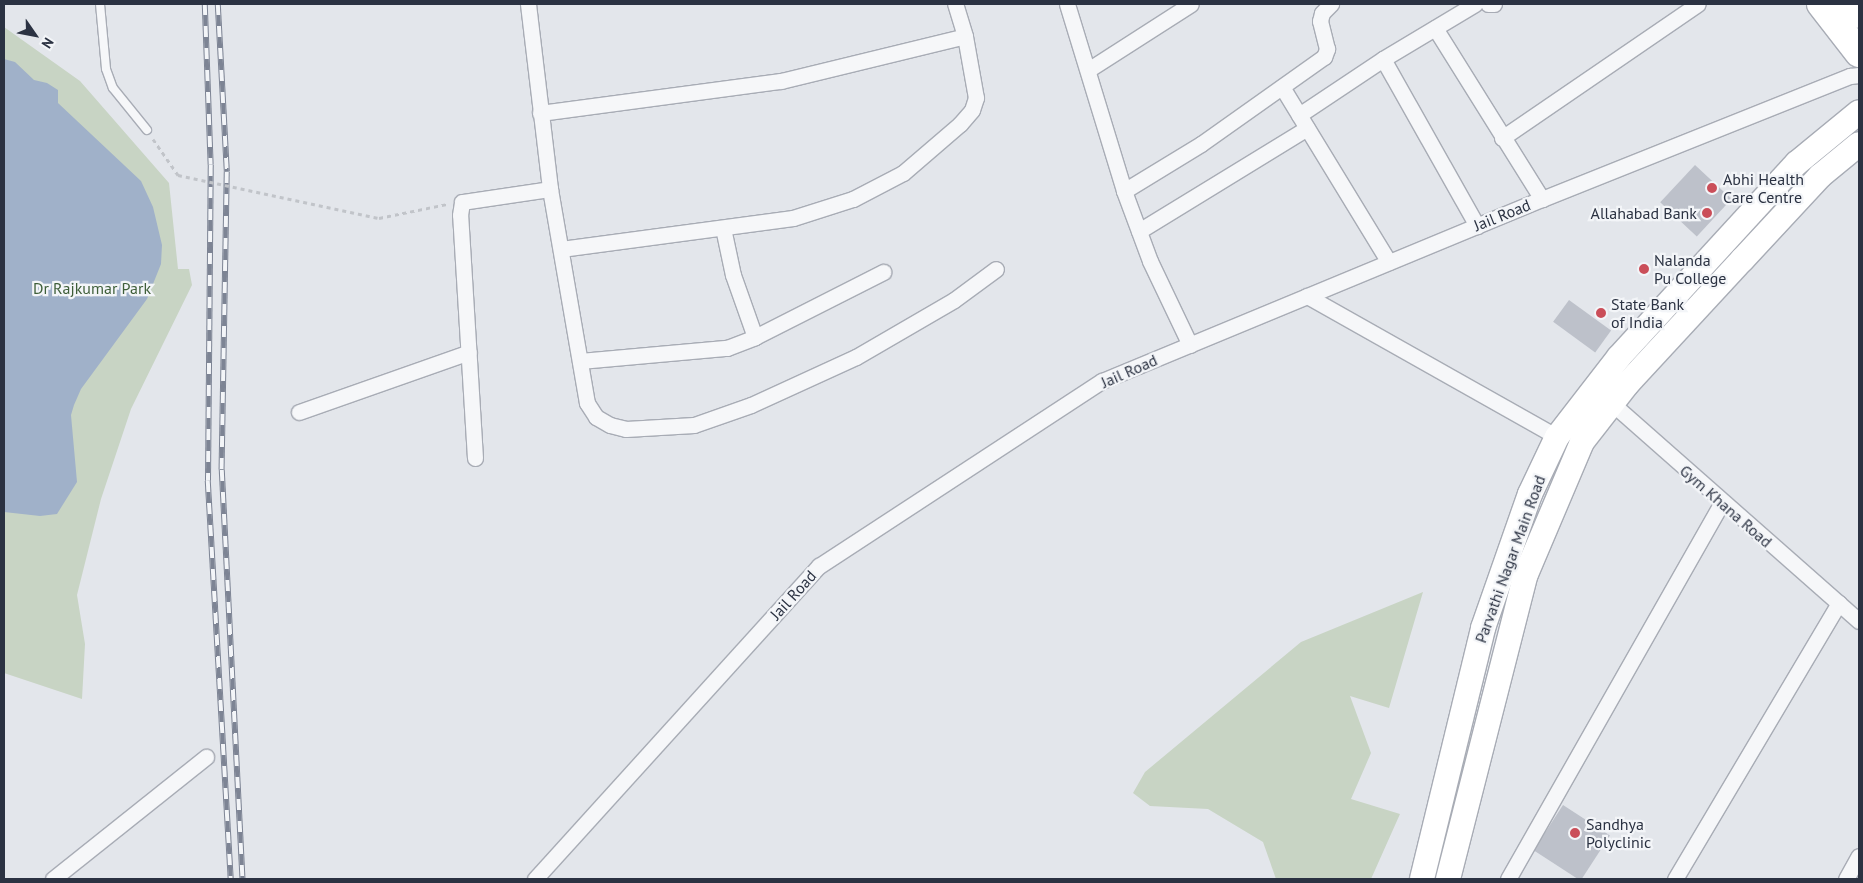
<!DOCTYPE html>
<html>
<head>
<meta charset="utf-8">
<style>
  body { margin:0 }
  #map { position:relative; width:1863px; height:883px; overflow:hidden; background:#e3e6eb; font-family:"PT Sans",sans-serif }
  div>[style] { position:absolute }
  .green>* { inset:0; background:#c8d4c4 }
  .water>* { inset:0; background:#a0b1c9 }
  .building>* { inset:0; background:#bdc1ca; transform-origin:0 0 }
  .path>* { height:3px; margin-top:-1.5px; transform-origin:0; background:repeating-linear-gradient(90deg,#c1c4c9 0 4px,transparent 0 8px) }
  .roads { filter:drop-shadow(1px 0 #a8acb5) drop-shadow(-1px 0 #a8acb5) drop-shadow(0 1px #a8acb5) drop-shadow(0 -1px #a8acb5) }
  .lane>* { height:8px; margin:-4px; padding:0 4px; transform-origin:4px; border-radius:4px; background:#f6f7f9 }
  .street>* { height:15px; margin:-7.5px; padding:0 7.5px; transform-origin:7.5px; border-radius:7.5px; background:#f6f7f9 }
  .primary>* { height:24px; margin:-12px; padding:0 12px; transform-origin:12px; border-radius:12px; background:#fff }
  .highway>* { height:28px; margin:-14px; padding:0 14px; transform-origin:14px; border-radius:14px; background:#fff }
  .rail>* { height:5.5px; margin-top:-2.75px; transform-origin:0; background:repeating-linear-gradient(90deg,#f3f5f8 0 11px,#7d8494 0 22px); box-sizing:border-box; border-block:1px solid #7d8494 }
  .path-bridge>* { height:3px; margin-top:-1.5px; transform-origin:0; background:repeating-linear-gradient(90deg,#c1c4c9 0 4px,transparent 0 8px) }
  .dots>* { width:14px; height:14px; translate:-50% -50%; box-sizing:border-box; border:2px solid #f3f5f8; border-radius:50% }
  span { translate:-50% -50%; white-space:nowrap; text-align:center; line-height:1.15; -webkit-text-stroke:4.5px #f3f5f8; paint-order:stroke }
  .poi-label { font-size:16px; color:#2b3242 }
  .left { translate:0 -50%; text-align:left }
  .right { translate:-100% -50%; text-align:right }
  .street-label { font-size:16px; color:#2b3242 }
  .park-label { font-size:16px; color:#3e5e39 }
  .frame { position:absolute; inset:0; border:5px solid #2b3242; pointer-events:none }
  .north { position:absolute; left:10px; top:10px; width:50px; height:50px; -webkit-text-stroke:4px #f3f5f8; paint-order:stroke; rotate:123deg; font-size:14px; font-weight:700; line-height:20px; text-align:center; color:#2b3242 }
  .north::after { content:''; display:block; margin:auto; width:18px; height:22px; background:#2b3242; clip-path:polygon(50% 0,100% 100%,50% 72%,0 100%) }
</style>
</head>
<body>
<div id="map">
  <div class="green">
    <div style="clip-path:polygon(4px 27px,80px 81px,169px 183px,178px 269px,189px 269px,192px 285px,131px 409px,101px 499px,77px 595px,85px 644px,82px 699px,4px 673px)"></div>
    <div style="clip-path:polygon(1423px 592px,1389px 708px,1350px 696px,1371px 753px,1351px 799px,1400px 814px,1371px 879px,1276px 879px,1263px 842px,1208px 809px,1150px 806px,1133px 793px,1145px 772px,1301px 642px)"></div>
  </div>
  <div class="water">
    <div style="clip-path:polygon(4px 59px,15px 62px,34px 80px,47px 83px,58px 90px,58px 103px,141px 181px,153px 207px,162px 245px,161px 264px,147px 299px,81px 389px,74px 405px,71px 415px,77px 482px,57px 514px,40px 516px,4px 512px)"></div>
  </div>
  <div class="building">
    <div style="left:1695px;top:165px;width:50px;height:51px;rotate:43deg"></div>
    <div style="left:1569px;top:300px;width:52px;height:27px;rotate:36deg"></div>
    <div style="left:1563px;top:805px;width:56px;height:54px;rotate:33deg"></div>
  </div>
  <div class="path">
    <div style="left:153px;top:139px;width:44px;rotate:55.2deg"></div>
    <div style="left:379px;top:218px;width:69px;rotate:-11.6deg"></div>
  </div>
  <div class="roads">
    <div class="lane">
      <div style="left:100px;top:4px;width:65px;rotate:84.7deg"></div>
      <div style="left:106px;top:69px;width:20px;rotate:70deg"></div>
      <div style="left:113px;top:88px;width:54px;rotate:51deg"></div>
    </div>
    <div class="street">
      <div style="left:528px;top:4px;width:186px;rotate:83.2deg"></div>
      <div style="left:550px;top:189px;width:217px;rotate:80.2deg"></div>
      <div style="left:587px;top:403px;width:17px;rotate:57deg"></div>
      <div style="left:596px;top:417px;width:16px;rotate:30deg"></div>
      <div style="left:610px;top:425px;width:16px;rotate:14deg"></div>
      <div style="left:626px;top:429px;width:68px;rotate:-3.4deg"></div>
      <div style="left:694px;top:425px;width:60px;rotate:-19.3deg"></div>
      <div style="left:751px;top:405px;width:115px;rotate:-24.6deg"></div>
      <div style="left:856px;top:357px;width:113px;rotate:-30.2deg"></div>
      <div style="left:954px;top:300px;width:52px;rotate:-36.4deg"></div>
      <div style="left:1067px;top:4px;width:195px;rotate:73deg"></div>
      <div style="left:1488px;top:4px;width:6px"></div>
      <div style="left:1435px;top:28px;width:202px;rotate:58deg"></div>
      <div style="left:1383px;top:59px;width:107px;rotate:-30.9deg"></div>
      <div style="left:1088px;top:70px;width:122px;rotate:-32.7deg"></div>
      <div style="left:1282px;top:87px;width:205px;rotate:58.6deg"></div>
      <div style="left:540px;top:113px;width:243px;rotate:-7.6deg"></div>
      <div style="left:781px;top:81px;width:189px;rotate:-13.7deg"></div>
      <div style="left:1299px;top:115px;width:101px;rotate:-33.7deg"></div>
      <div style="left:1383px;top:59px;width:192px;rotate:60.6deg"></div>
      <div style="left:1502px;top:138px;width:237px;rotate:-34.4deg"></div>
      <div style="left:723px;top:228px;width:48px;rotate:78deg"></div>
      <div style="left:733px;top:275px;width:66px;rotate:70.5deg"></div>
      <div style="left:1139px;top:231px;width:197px;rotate:-31.5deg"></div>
      <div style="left:561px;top:249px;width:234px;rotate:-7.6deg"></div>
      <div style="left:793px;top:218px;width:63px;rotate:-17.6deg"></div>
      <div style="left:853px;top:199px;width:56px;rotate:-27.5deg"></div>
      <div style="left:903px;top:173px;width:75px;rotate:-40.7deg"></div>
      <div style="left:960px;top:124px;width:18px;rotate:-49deg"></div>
      <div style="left:972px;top:110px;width:13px;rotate:-72deg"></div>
      <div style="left:976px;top:98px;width:63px;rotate:-100.1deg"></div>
      <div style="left:965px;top:36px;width:34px;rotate:-107deg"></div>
      <div style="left:1307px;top:296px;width:287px;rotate:29.4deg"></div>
      <div style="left:1190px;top:345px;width:93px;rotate:-115.5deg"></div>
      <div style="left:1150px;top:261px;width:75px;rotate:-110.4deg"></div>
      <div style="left:1124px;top:191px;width:90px;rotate:-31.4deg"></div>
      <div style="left:1201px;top:144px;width:151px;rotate:-35.3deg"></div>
      <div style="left:1324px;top:57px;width:9px;rotate:-69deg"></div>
      <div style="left:1327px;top:49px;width:29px;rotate:-104deg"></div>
      <div style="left:1320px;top:21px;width:8px;rotate:-76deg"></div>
      <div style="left:1322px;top:13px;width:13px;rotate:-45deg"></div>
      <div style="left:580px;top:361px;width:148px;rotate:-5.1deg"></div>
      <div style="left:727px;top:348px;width:30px;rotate:-21deg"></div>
      <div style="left:755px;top:337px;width:144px;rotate:-26.9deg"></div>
      <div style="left:1606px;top:398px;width:337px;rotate:41.4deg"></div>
      <div style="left:299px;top:412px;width:180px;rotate:-19.4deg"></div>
      <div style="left:475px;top:458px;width:243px;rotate:-93.5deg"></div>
      <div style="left:460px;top:215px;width:13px;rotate:-81deg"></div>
      <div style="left:462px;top:202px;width:89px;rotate:-8.4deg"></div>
      <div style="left:53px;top:879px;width:196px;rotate:-38.6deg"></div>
      <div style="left:535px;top:879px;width:423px;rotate:-47.8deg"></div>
      <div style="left:819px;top:566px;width:338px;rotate:-33.2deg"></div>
      <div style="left:1102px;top:381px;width:476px;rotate:-22.5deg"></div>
      <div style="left:1542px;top:199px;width:332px;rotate:-21.8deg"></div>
      <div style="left:1850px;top:76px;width:9px;rotate:-6deg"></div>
      <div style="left:1508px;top:879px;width:433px;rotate:-60.4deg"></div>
      <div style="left:1675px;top:879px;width:321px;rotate:-59.3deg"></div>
      <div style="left:1846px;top:879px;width:26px;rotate:-61deg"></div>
    </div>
    <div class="primary">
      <div style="left:1422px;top:879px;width:258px;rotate:-76.3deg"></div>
      <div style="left:1483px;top:628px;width:142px;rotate:-70.7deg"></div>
      <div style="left:1530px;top:494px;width:63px;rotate:-64.7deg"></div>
      <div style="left:1557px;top:437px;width:101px;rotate:-52.2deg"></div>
      <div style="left:1619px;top:357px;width:263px;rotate:-47.5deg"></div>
      <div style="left:1797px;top:163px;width:80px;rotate:-39.4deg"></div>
      <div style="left:1448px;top:879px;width:315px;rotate:-75.7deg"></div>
      <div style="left:1526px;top:574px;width:143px;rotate:-67deg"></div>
      <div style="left:1582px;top:442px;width:75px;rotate:-52.1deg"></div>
      <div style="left:1628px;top:383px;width:168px;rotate:-47.2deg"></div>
      <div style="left:1742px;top:260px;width:115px;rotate:-47.1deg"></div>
      <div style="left:1820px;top:176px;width:50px;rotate:-39.4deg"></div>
    </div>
    <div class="highway">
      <div style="left:1821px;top:4px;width:62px;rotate:52.2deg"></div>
      <div style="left:1852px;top:4px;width:12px;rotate:55deg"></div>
    </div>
  </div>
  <div class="rail">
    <div style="left:205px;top:4px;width:161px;rotate:87.9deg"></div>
    <div style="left:211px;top:165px;width:316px;rotate:90.5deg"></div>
    <div style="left:208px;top:481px;width:399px;rotate:86.7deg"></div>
    <div style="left:218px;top:4px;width:168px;rotate:86.9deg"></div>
    <div style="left:227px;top:172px;width:298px;rotate:91deg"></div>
    <div style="left:222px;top:470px;width:410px;rotate:87.1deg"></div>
  </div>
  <div class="path-bridge">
    <div style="left:178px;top:175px;width:206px;rotate:12.1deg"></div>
  </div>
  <div class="dots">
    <div style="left:1712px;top:188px;background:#ca4e59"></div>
    <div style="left:1707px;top:213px;background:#ca4e59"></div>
    <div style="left:1644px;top:269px;background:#ca4e59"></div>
    <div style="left:1601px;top:313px;background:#ca4e59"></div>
    <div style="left:1575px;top:833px;background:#ca4e59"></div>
  </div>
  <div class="poi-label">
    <span class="left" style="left:1723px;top:188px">Abhi Health<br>Care Centre</span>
    <span class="right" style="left:1697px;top:213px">Allahabad Bank</span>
    <span class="left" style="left:1654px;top:269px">Nalanda<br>Pu College</span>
    <span class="left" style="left:1611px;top:313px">State Bank<br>of India</span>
    <span class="left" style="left:1586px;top:833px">Sandhya<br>Polyclinic</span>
  </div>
  <div class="street-label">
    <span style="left:1502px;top:215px;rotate:-22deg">Jail Road</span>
    <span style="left:1129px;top:371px;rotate:-24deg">Jail Road</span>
    <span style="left:1726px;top:506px;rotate:41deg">Gym Khana Road</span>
    <span style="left:1510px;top:559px;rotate:-70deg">Parvathi Nagar Main Road</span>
    <span style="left:793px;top:595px;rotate:-48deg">Jail Road</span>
  </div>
  <div class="park-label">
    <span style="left:92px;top:288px">Dr Rajkumar Park</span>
  </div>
  <div class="frame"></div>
  <div class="north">N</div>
</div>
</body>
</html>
